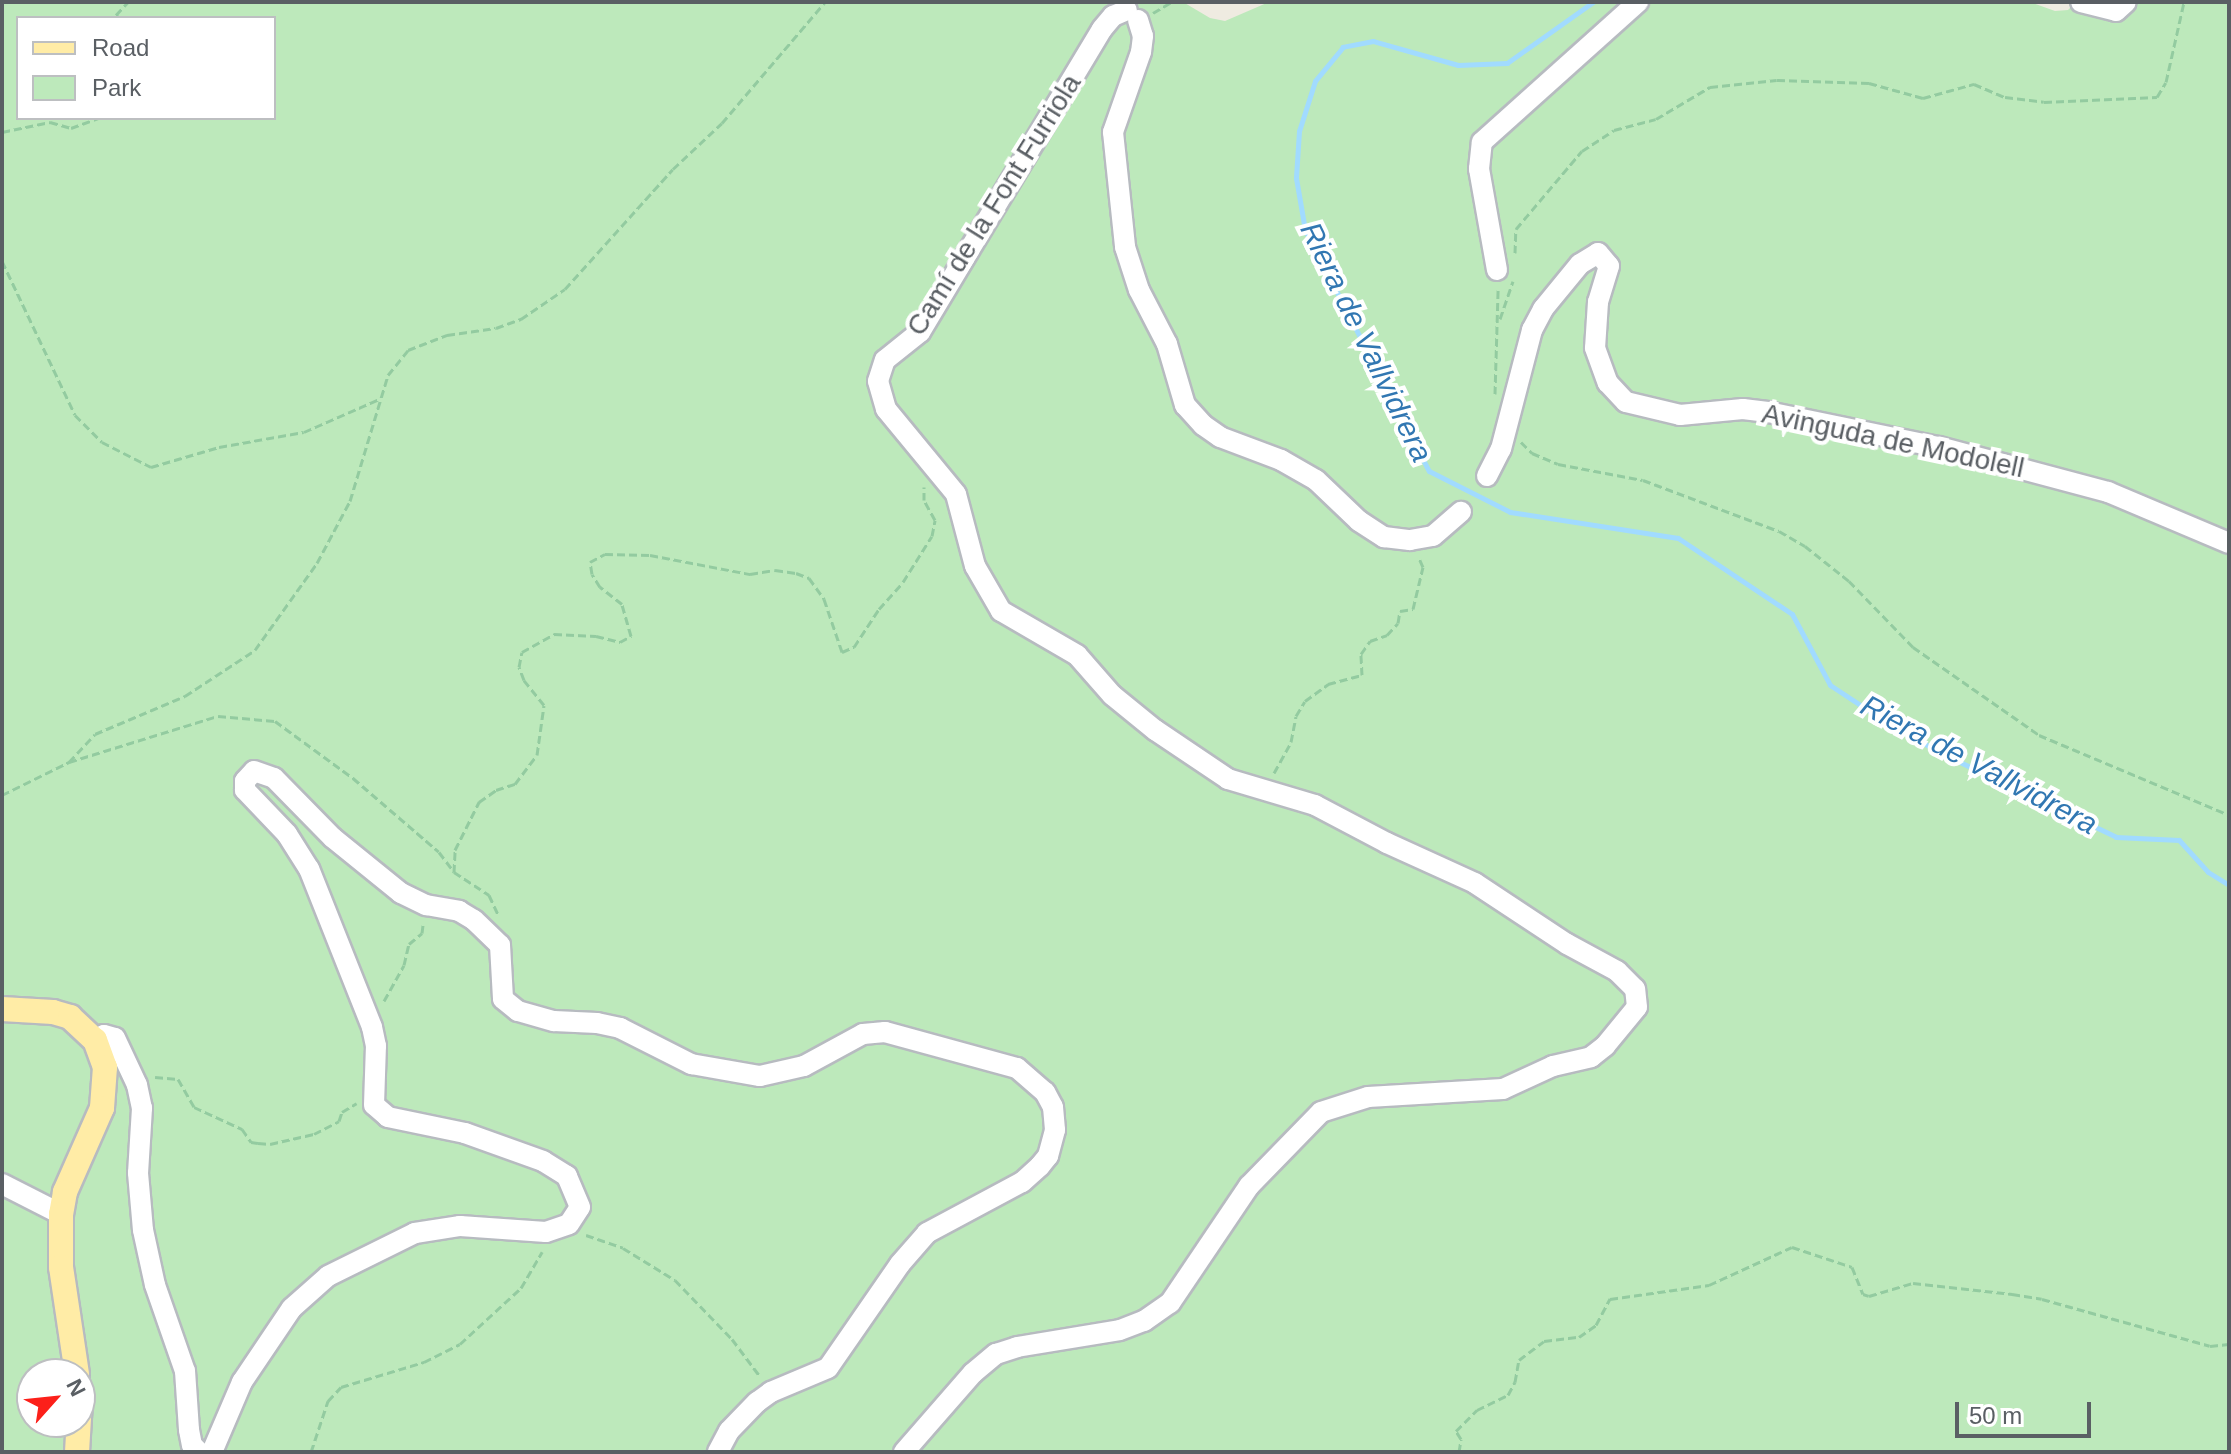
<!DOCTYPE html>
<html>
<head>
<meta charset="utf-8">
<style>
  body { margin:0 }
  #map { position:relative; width:2231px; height:1454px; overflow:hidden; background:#efebe1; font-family:Helvetica,sans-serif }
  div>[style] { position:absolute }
  .green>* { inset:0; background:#bde9bb }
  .stream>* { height:5px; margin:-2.5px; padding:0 2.5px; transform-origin:2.5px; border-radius:2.5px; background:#a1dbff }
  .path>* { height:3px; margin-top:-1.5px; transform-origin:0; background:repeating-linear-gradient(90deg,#93cba0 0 8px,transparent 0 12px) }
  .roads { filter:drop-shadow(2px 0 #b7bbc0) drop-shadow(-2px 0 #b7bbc0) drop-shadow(0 2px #b7bbc0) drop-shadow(0 -2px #b7bbc0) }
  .minor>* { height:20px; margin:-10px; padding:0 10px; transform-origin:10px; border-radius:10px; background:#fff }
  .major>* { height:24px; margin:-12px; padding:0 12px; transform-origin:12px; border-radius:12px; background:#ffeca6 }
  span { translate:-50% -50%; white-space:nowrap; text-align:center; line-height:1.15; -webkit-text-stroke:8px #fff; paint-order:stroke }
  .street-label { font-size:28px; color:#5a5f64 }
  .water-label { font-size:30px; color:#3177b2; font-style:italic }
  .frame { position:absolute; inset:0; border:4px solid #5a5f64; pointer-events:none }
  .legend { position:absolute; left:16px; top:16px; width:260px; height:104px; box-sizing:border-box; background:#fff; border:2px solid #bdbfc1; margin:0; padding:10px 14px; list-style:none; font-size:24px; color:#5a5f64 }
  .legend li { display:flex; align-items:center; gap:16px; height:40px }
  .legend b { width:40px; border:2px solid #bdbfc1 }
  .north { position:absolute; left:16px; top:1358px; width:80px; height:80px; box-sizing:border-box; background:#fff; border:2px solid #bdbfc1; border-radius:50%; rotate:63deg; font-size:22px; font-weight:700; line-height:32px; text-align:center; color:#5a5f64 }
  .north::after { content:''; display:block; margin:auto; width:28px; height:36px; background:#fc201a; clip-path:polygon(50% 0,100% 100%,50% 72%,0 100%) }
  .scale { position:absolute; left:1955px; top:1402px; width:136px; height:36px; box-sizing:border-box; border:4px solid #5a5f64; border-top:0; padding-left:10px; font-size:24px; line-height:28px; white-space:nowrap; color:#5a5f64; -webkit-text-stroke:6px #fff; paint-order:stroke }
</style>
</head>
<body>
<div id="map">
  <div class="green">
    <div style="clip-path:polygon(evenodd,2px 2px,1183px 2px,1210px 18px,1225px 21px,1269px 2px,2030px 2px,2055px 11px,2068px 10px,2076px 2px,2229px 2px,2229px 1452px,2px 1452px,2px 2px,18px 18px,274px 18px,274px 118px,18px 118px,18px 18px,2px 2px,32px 1374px,80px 1374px,80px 1422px,32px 1422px,32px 1374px)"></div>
  </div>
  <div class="stream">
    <div style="left:1593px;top:2px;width:105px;rotate:144.7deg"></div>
    <div style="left:1507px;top:63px;width:49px;rotate:177.7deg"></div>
    <div style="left:1458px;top:65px;width:88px;rotate:-164.2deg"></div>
    <div style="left:1373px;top:41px;width:31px;rotate:169deg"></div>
    <div style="left:1343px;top:47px;width:44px;rotate:129.5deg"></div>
    <div style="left:1315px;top:81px;width:52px;rotate:107.7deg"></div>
    <div style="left:1299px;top:131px;width:47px;rotate:93.7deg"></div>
    <div style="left:1296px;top:178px;width:53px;rotate:80.2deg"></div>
    <div style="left:1305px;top:230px;width:271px;rotate:62.8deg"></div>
    <div style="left:1429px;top:471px;width:91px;rotate:26.8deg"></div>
    <div style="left:1510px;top:512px;width:170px;rotate:8.8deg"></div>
    <div style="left:1678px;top:538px;width:137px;rotate:33.7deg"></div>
    <div style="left:1792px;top:614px;width:81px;rotate:61.8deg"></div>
    <div style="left:1830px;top:685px;width:71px;rotate:33.5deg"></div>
    <div style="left:1889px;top:724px;width:60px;rotate:29.1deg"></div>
    <div style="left:1941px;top:753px;width:194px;rotate:25.6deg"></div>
    <div style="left:2116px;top:837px;width:63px;rotate:2.7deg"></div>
    <div style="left:2179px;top:840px;width:43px;rotate:47.8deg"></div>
    <div style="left:2208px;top:872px;width:25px;rotate:32deg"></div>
  </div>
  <div class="path">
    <div style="left:1153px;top:13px;width:21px;rotate:-31deg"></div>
    <div style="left:120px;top:18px;width:5px;rotate:-143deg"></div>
    <div style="left:116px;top:15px;width:18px;rotate:-47deg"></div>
    <div style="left:2px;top:132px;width:49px;rotate:-11.8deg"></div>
    <div style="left:50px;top:122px;width:22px;rotate:16deg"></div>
    <div style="left:71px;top:128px;width:29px;rotate:-20deg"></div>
    <div style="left:2px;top:236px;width:1px;rotate:90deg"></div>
    <div style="left:1515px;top:253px;width:24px;rotate:-88deg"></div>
    <div style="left:1516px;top:229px;width:102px;rotate:-49.8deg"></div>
    <div style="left:1582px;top:151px;width:38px;rotate:-33deg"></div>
    <div style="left:1614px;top:130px;width:43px;rotate:-14.7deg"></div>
    <div style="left:1656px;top:119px;width:63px;rotate:-30.7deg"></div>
    <div style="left:1710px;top:87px;width:67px;rotate:-6deg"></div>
    <div style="left:1777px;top:80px;width:92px;rotate:1.9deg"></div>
    <div style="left:1869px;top:83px;width:56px;rotate:15.5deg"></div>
    <div style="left:1923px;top:98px;width:53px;rotate:-15.4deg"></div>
    <div style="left:1974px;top:84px;width:34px;rotate:23deg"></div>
    <div style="left:2005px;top:97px;width:39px;rotate:7deg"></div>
    <div style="left:2044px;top:102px;width:113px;rotate:-2.5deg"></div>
    <div style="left:2157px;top:97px;width:17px;rotate:-59deg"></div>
    <div style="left:2166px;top:82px;width:82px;rotate:-77.3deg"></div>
    <div style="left:2px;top:261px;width:170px;rotate:64.6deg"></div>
    <div style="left:75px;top:415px;width:38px;rotate:45deg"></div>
    <div style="left:102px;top:442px;width:55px;rotate:27deg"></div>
    <div style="left:151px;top:467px;width:71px;rotate:-16.4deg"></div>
    <div style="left:219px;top:447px;width:86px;rotate:-10deg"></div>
    <div style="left:304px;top:432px;width:82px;rotate:-23.7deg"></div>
    <div style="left:1500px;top:319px;width:40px;rotate:-71.1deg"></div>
    <div style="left:1495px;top:394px;width:104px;rotate:-88.3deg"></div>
    <div style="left:1521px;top:442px;width:16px;rotate:45deg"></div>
    <div style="left:1532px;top:453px;width:28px;rotate:23deg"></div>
    <div style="left:1558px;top:464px;width:86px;rotate:10.7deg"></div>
    <div style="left:1643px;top:480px;width:145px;rotate:20.6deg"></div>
    <div style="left:1779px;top:531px;width:30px;rotate:30deg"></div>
    <div style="left:1805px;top:546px;width:56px;rotate:38.5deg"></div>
    <div style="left:1849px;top:581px;width:92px;rotate:45.9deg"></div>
    <div style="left:1913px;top:647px;width:154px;rotate:34.9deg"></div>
    <div style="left:2039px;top:735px;width:206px;rotate:22.8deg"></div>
    <div style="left:69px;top:762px;width:38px;rotate:-47deg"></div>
    <div style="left:95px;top:734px;width:98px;rotate:-22.9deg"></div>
    <div style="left:185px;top:696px;width:84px;rotate:-33.3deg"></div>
    <div style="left:255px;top:650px;width:107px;rotate:-54.5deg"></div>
    <div style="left:317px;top:563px;width:70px;rotate:-62deg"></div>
    <div style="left:350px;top:501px;width:132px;rotate:-73.2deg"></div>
    <div style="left:388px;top:375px;width:32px;rotate:-51deg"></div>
    <div style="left:408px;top:350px;width:42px;rotate:-21deg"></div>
    <div style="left:447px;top:335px;width:49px;rotate:-8.1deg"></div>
    <div style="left:496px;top:328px;width:27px;rotate:-20deg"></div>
    <div style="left:521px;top:319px;width:53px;rotate:-34.3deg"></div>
    <div style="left:565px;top:289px;width:161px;rotate:-48deg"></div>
    <div style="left:673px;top:169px;width:67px;rotate:-43.2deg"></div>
    <div style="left:722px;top:123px;width:159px;rotate:-49.6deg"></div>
    <div style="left:1274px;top:773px;width:35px;rotate:-61deg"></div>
    <div style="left:1291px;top:742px;width:26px;rotate:-79deg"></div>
    <div style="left:1296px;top:716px;width:17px;rotate:-59deg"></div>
    <div style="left:1305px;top:701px;width:29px;rotate:-36deg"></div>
    <div style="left:1328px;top:684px;width:35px;rotate:-15deg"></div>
    <div style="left:1362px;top:675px;width:21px;rotate:-93deg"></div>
    <div style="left:1361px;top:654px;width:16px;rotate:-55deg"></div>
    <div style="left:1370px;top:641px;width:18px;rotate:-19deg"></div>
    <div style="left:1387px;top:635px;width:16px;rotate:-47deg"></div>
    <div style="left:1398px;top:623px;width:12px;rotate:-81deg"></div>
    <div style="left:1400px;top:611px;width:13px;rotate:-9deg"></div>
    <div style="left:1413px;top:609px;width:43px;rotate:-76.6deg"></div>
    <div style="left:1423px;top:567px;width:10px;rotate:-114deg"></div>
    <div style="left:2px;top:795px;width:75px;rotate:-26.2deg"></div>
    <div style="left:69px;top:762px;width:156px;rotate:-17.2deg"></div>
    <div style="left:218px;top:716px;width:57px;rotate:5deg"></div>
    <div style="left:275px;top:721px;width:97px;rotate:36.2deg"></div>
    <div style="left:353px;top:778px;width:113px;rotate:40.7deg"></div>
    <div style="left:439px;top:852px;width:25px;rotate:53deg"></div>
    <div style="left:454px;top:872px;width:42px;rotate:33.3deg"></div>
    <div style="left:489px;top:895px;width:23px;rotate:65deg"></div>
    <div style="left:454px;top:872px;width:22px;rotate:-87deg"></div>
    <div style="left:455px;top:850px;width:54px;rotate:-63.4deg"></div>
    <div style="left:479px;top:802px;width:21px;rotate:-35deg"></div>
    <div style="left:496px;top:790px;width:20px;rotate:-18deg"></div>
    <div style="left:515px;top:784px;width:36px;rotate:-53deg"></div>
    <div style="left:537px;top:755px;width:50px;rotate:-82deg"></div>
    <div style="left:544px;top:705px;width:32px;rotate:-129deg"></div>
    <div style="left:524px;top:680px;width:14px;rotate:-111deg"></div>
    <div style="left:519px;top:667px;width:15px;rotate:-79deg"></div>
    <div style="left:522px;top:652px;width:37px;rotate:-29deg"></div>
    <div style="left:554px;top:634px;width:42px;rotate:2.7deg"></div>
    <div style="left:596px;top:636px;width:25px;rotate:14deg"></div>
    <div style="left:620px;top:642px;width:13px;rotate:-29deg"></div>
    <div style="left:631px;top:636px;width:33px;rotate:-106deg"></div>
    <div style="left:622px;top:604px;width:28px;rotate:-142deg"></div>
    <div style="left:600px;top:587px;width:15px;rotate:-122deg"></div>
    <div style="left:592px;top:574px;width:12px;rotate:-99deg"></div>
    <div style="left:590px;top:562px;width:17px;rotate:-28deg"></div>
    <div style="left:605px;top:554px;width:45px;rotate:1.3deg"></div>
    <div style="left:650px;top:555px;width:102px;rotate:10.8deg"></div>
    <div style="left:750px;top:574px;width:25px;rotate:-9deg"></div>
    <div style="left:775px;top:570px;width:21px;rotate:8deg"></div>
    <div style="left:796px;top:573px;width:14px;rotate:21deg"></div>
    <div style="left:809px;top:578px;width:26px;rotate:54deg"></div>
    <div style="left:824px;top:599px;width:56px;rotate:71.2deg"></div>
    <div style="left:842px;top:652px;width:13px;rotate:-23deg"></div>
    <div style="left:854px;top:647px;width:45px;rotate:-56.7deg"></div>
    <div style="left:879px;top:609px;width:36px;rotate:-48deg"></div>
    <div style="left:903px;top:582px;width:54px;rotate:-57.8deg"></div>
    <div style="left:932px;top:536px;width:16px;rotate:-79deg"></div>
    <div style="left:935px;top:520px;width:23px;rotate:-119deg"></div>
    <div style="left:924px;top:500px;width:13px;rotate:-90deg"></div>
    <div style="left:384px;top:1001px;width:41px;rotate:-60.9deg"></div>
    <div style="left:404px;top:965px;width:22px;rotate:-77deg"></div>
    <div style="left:409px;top:944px;width:17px;rotate:-40deg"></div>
    <div style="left:422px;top:933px;width:8px;rotate:-83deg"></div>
    <div style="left:155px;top:1077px;width:23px;rotate:5deg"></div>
    <div style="left:178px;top:1079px;width:32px;rotate:60deg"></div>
    <div style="left:194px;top:1107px;width:53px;rotate:24.6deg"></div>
    <div style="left:242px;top:1129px;width:16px;rotate:55deg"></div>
    <div style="left:251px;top:1142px;width:7px;rotate:8deg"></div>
    <div style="left:258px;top:1143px;width:12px;rotate:5deg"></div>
    <div style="left:270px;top:1144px;width:45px;rotate:-12.8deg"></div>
    <div style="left:314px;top:1134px;width:28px;rotate:-27deg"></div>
    <div style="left:339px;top:1121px;width:9px;rotate:-72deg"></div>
    <div style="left:342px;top:1112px;width:17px;rotate:-31deg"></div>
    <div style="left:586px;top:1235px;width:39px;rotate:19deg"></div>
    <div style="left:623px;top:1248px;width:61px;rotate:31.6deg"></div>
    <div style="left:675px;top:1280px;width:82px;rotate:46deg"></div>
    <div style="left:732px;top:1339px;width:45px;rotate:53.1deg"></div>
    <div style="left:311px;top:1452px;width:54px;rotate:-71.6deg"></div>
    <div style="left:328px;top:1401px;width:19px;rotate:-47deg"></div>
    <div style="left:341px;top:1387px;width:87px;rotate:-16.8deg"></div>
    <div style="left:424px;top:1362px;width:40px;rotate:-26.6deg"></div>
    <div style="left:460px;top:1344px;width:83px;rotate:-42.6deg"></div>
    <div style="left:521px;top:1288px;width:42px;rotate:-59.7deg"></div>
    <div style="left:1416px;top:1452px;width:14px"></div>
    <div style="left:1459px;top:1452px;width:13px;rotate:-81deg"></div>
    <div style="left:1461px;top:1439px;width:9px;rotate:-122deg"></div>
    <div style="left:1456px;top:1431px;width:30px;rotate:-45deg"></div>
    <div style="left:1477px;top:1410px;width:34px;rotate:-26deg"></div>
    <div style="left:1508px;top:1395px;width:15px;rotate:-62deg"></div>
    <div style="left:1515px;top:1382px;width:22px;rotate:-80deg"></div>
    <div style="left:1519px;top:1360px;width:31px;rotate:-37deg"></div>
    <div style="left:1544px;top:1341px;width:35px;rotate:-7deg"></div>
    <div style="left:1579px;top:1337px;width:21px;rotate:-35deg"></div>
    <div style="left:1596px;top:1325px;width:30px;rotate:-62deg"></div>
    <div style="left:1610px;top:1299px;width:100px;rotate:-8deg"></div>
    <div style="left:1709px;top:1285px;width:91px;rotate:-24.6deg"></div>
    <div style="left:1792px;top:1247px;width:63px;rotate:18.4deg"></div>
    <div style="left:1852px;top:1267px;width:29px;rotate:68deg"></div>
    <div style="left:1863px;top:1294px;width:6px;rotate:18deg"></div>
    <div style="left:1869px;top:1296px;width:46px;rotate:-16.5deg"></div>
    <div style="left:1913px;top:1283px;width:100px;rotate:6.3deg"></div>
    <div style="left:2012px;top:1294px;width:30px;rotate:9deg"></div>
    <div style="left:2042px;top:1299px;width:174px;rotate:15.6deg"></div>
    <div style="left:2210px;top:1346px;width:19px;rotate:-6deg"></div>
  </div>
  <div class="roads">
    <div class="minor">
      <div style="left:2081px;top:2px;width:36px;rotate:14deg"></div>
      <div style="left:2116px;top:11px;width:13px;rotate:-42deg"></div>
      <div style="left:1138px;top:20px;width:17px;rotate:73deg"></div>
      <div style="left:1143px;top:36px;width:16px;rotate:97deg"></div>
      <div style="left:1141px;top:52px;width:85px;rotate:109.3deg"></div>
      <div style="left:1113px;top:132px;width:116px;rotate:84deg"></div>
      <div style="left:1125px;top:247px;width:45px;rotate:72deg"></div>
      <div style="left:1139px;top:290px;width:61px;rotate:62.6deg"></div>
      <div style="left:1167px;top:344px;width:64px;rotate:73.6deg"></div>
      <div style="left:1185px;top:405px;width:27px;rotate:48deg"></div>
      <div style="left:1203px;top:425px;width:21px;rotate:35deg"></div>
      <div style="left:1220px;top:437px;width:65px;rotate:20.7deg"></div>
      <div style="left:1281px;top:460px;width:40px;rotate:29.7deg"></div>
      <div style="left:1316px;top:480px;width:59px;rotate:43.6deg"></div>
      <div style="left:1359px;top:521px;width:30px;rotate:33deg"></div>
      <div style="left:1384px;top:537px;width:26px;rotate:7deg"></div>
      <div style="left:1410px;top:540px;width:23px;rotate:-10deg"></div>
      <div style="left:1433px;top:536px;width:37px;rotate:-41deg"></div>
      <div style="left:1497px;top:270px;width:103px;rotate:-100.1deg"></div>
      <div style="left:1479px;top:169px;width:27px;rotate:-84deg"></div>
      <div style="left:1482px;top:142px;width:210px;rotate:-41.9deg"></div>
      <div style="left:1487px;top:476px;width:30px;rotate:-63deg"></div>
      <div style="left:1501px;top:449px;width:123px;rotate:-75.4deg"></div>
      <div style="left:1532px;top:330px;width:24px;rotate:-62deg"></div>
      <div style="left:1543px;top:309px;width:58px;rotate:-50.6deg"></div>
      <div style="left:1580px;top:264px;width:21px;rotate:-31deg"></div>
      <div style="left:1598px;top:253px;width:17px;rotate:50deg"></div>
      <div style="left:1609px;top:266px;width:38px;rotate:107deg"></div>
      <div style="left:1598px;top:302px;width:46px;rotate:93.7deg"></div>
      <div style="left:1595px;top:348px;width:37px;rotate:70deg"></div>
      <div style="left:1608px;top:383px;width:26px;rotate:47deg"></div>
      <div style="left:1626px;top:402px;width:56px;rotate:13.5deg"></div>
      <div style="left:1680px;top:415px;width:63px;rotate:-5.4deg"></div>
      <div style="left:1743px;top:409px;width:25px;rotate:7deg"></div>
      <div style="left:1768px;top:412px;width:175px;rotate:11.6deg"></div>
      <div style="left:1939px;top:447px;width:175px;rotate:14.9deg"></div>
      <div style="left:2108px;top:492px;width:131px;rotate:22.9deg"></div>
      <div style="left:95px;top:1040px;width:10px;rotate:-29deg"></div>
      <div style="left:104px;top:1035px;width:11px;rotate:15deg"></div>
      <div style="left:115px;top:1038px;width:52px;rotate:64.9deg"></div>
      <div style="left:137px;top:1085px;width:24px;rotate:78deg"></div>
      <div style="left:142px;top:1108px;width:65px;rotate:93.5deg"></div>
      <div style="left:138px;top:1173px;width:57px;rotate:85deg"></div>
      <div style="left:143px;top:1230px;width:56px;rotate:77.7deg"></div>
      <div style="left:155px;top:1285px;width:91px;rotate:70.8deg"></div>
      <div style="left:185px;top:1371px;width:59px;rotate:86.1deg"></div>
      <div style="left:189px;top:1430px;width:15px;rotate:79deg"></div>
      <div style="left:192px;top:1445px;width:10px;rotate:45deg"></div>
      <div style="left:2px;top:1184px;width:66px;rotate:27deg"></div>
      <div style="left:212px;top:1452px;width:76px;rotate:-66.8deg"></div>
      <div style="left:242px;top:1382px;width:89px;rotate:-56deg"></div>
      <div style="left:292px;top:1308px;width:48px;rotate:-41.6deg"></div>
      <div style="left:328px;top:1276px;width:97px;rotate:-26.3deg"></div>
      <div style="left:415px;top:1233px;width:46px;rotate:-8.8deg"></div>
      <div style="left:460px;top:1226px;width:86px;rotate:4deg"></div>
      <div style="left:546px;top:1232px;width:24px;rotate:-19deg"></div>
      <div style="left:569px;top:1224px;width:20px;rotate:-57deg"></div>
      <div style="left:580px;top:1207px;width:34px;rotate:-113deg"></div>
      <div style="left:567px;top:1176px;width:28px;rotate:-148deg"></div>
      <div style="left:543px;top:1161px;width:83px;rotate:-160.3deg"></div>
      <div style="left:465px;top:1133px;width:79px;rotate:-168.3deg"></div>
      <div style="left:388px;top:1117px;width:18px;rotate:-139deg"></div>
      <div style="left:374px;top:1105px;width:59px;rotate:-88.1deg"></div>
      <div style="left:376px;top:1046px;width:19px;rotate:-102deg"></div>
      <div style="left:372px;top:1027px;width:170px;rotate:-111.7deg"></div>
      <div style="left:309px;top:869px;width:41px;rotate:-122.2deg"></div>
      <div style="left:287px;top:834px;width:61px;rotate:-133.7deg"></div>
      <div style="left:245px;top:790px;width:9px;rotate:-90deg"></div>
      <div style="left:245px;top:781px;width:13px;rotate:-48deg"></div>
      <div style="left:254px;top:771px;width:21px;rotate:19deg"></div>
      <div style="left:274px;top:778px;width:84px;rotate:45.5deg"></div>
      <div style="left:333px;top:838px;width:87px;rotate:39deg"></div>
      <div style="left:401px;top:893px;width:28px;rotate:26deg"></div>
      <div style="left:426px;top:905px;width:34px;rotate:10deg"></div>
      <div style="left:459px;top:911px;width:17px;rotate:31deg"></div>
      <div style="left:474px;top:920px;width:36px;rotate:44deg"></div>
      <div style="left:500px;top:945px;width:54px;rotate:86.8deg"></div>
      <div style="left:503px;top:999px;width:19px;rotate:39deg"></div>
      <div style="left:518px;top:1011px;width:37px;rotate:16deg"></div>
      <div style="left:554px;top:1021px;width:43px;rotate:2.7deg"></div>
      <div style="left:597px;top:1023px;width:24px;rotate:12deg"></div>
      <div style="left:620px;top:1028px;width:80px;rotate:26.9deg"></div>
      <div style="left:691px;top:1064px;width:70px;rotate:9.9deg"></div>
      <div style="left:760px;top:1076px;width:45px;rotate:-12.8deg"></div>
      <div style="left:804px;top:1066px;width:67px;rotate:-28.5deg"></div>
      <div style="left:863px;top:1034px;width:22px;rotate:-5deg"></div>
      <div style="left:885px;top:1032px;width:137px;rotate:15.3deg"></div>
      <div style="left:1017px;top:1068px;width:37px;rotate:41deg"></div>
      <div style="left:1045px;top:1092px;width:17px;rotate:62deg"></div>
      <div style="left:1053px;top:1107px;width:23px;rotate:85deg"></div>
      <div style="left:1055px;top:1130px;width:27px;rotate:105deg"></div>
      <div style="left:1048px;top:1156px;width:13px;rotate:129deg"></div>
      <div style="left:1040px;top:1166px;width:24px;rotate:138deg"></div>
      <div style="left:1022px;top:1182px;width:108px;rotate:151.8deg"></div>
      <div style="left:927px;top:1233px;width:41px;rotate:131.1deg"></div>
      <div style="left:900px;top:1264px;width:126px;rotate:124.7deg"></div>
      <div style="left:828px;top:1368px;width:62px;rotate:157.2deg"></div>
      <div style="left:771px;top:1392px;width:17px;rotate:144deg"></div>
      <div style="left:757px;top:1402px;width:40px;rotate:134deg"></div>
      <div style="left:729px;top:1431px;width:24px;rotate:118deg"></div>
      <div style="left:904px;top:1452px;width:105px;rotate:-48.9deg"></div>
      <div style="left:973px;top:1373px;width:30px;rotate:-40deg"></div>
      <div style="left:996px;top:1354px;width:22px;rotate:-18deg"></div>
      <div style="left:1017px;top:1347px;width:104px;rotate:-9.4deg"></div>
      <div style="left:1120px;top:1330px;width:26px;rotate:-21deg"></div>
      <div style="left:1144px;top:1321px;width:32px;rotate:-35deg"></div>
      <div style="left:1170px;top:1303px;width:141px;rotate:-56deg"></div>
      <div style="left:1249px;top:1186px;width:103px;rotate:-45.8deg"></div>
      <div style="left:1321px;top:1112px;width:49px;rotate:-17.7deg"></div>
      <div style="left:1368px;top:1097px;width:135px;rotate:-3.4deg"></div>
      <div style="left:1503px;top:1089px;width:55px;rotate:-24.7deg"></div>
      <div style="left:1553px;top:1066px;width:39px;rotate:-13deg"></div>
      <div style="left:1591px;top:1057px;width:18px;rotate:-38deg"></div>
      <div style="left:1605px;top:1046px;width:50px;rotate:-50.6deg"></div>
      <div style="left:1637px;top:1007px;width:18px;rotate:-96deg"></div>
      <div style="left:1635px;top:989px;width:25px;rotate:-135deg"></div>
      <div style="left:1617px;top:971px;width:57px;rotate:-151.6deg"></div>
      <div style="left:1567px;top:944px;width:110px;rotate:-146.5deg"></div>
      <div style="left:1475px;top:883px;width:97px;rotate:-155.6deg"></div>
      <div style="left:1387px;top:843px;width:81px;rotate:-152.2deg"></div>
      <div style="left:1315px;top:805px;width:91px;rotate:-163.4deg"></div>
      <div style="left:1228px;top:779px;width:88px;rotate:-146.1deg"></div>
      <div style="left:1155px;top:730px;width:55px;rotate:-140.9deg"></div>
      <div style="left:1112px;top:695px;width:53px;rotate:-131.2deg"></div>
      <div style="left:1077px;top:655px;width:88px;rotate:-149.9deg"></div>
      <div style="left:1001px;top:611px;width:52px;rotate:-120deg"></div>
      <div style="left:975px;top:566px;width:74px;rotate:-104.8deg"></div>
      <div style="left:956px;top:494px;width:110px;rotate:-129.5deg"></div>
      <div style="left:886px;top:409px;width:29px;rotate:-106deg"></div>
      <div style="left:878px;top:381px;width:22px;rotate:-72deg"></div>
      <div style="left:885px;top:360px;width:45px;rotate:-38.7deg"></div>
      <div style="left:920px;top:332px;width:353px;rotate:-59deg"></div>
      <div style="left:1102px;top:29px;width:17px;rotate:-50deg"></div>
      <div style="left:1113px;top:16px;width:15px;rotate:-23deg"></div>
    </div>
    <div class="major">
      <div style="left:2px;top:1009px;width:51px;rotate:3.4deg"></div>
      <div style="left:53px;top:1012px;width:18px;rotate:16deg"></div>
      <div style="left:70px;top:1017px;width:34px;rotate:43deg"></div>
      <div style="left:95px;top:1040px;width:29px;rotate:70deg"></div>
      <div style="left:105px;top:1067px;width:41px;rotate:94.2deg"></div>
      <div style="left:102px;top:1108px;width:92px;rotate:113.8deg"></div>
      <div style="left:65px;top:1192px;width:22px;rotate:100deg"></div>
      <div style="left:61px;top:1214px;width:53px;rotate:90deg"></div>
      <div style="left:61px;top:1267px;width:108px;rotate:81.5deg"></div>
      <div style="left:77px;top:1452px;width:50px;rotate:-86.6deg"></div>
    </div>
  </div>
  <div class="street-label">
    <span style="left:994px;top:205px;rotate:-58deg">Camí de la Font Furriola</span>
    <span style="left:1893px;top:441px;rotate:12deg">Avinguda de Modolell</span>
  </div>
  <div class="water-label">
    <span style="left:1366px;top:342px;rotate:64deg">Riera de Vallvidrera</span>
    <span style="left:1979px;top:765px;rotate:28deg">Riera de Vallvidrera</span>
  </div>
  <div class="frame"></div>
  <ul class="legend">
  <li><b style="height:10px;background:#ffeca6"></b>Road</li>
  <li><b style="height:22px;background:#bde9bb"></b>Park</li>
  </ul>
  <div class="north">N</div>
  <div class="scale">50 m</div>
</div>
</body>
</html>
